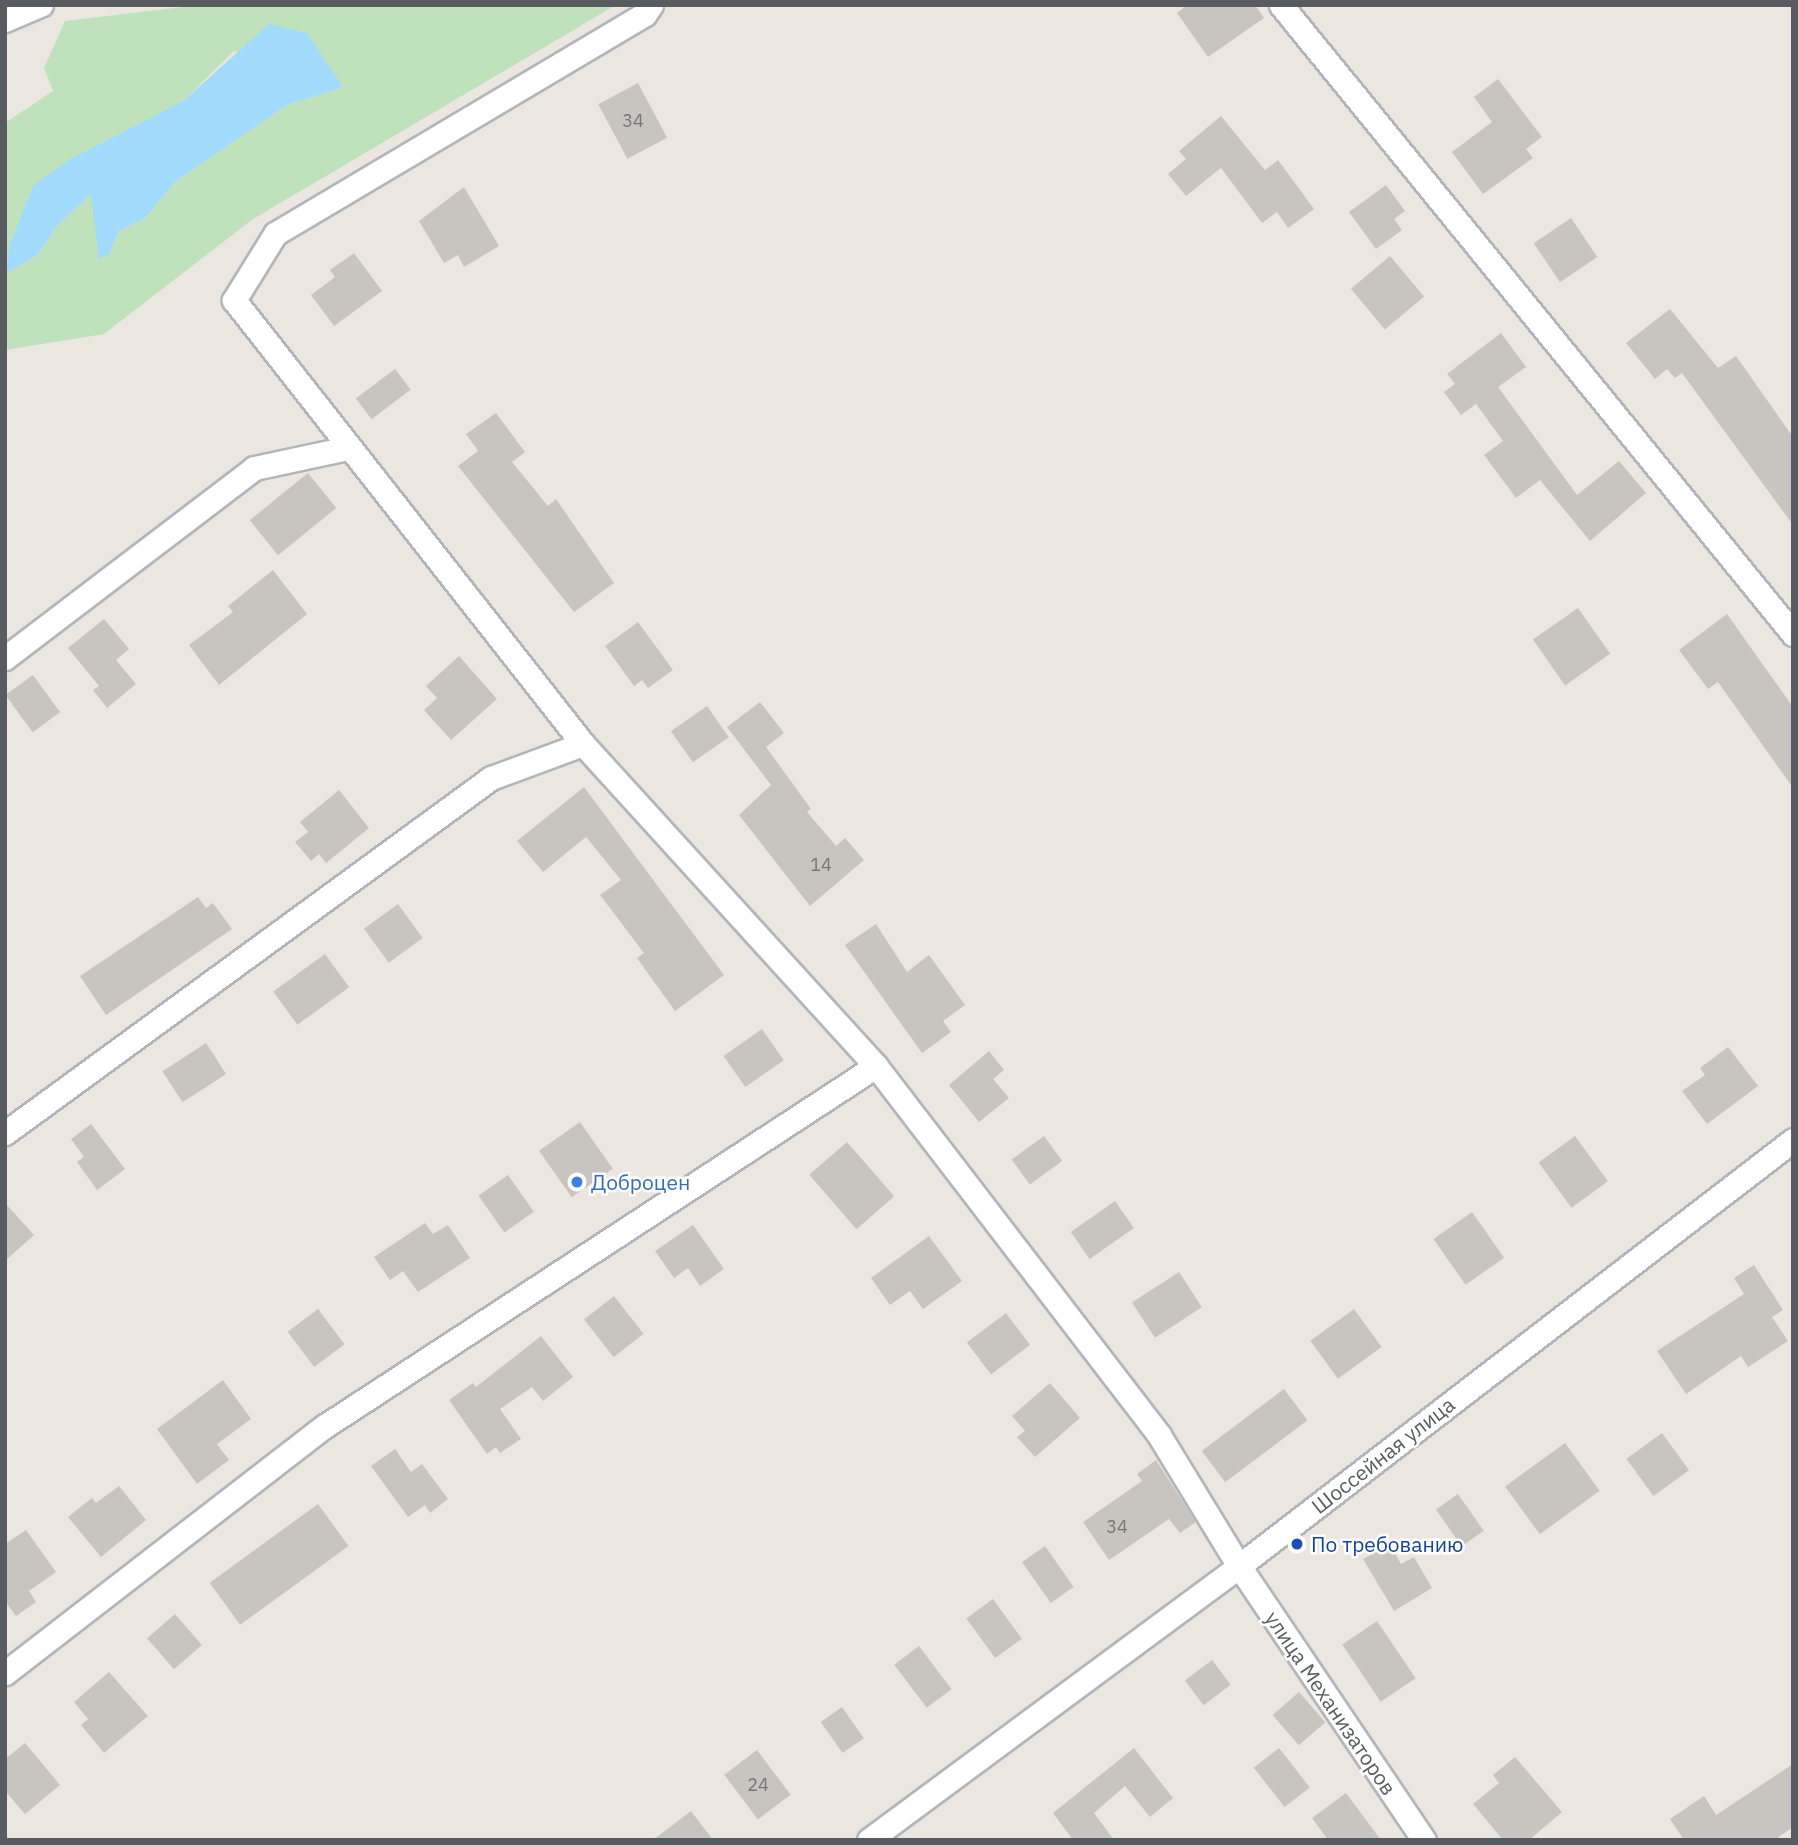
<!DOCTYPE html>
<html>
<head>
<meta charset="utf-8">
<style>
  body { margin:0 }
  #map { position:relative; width:1798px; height:1845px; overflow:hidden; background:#ebe7e0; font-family:"IBM Plex Sans",sans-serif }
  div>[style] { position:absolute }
  .green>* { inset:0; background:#bfe2bd }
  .water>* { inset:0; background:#a1dafa }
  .building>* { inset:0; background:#c8c4bf; transform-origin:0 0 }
  .roads { filter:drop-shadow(2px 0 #b2b6ba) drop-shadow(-2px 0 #b2b6ba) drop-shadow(0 2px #b2b6ba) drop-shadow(0 -2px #b2b6ba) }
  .minor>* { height:23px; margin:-11.5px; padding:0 11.5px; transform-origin:11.5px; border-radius:11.5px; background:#fff }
  .dots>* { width:19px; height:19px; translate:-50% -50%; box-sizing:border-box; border:4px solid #fff; border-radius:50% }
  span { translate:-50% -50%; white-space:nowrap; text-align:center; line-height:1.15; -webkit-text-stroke:5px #fff; paint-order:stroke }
  .number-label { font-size:18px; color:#747678 }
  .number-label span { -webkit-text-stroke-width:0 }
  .shop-label { font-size:21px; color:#366cbe }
  .left { translate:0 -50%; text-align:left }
  .street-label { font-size:21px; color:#585c60 }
  .transit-label { font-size:21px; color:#164399 }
  .frame { position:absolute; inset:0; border:7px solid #585c60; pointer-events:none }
</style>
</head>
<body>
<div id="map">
  <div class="green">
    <div style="clip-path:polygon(199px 5px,616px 5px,253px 219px,104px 334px,5px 350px,5px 274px,37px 255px,59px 224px,92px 193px,100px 258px,109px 255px,119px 231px,144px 219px,176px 181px,287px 105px,343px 87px,234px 51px,183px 101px,152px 119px,5px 260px,5px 123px,53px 91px,44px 68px,65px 21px)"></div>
  </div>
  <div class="water">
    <div style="clip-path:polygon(269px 24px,307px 33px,343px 87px,287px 105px,176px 181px,144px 219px,119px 231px,109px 255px,99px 259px,91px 194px,59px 224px,37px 255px,5px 274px,10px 244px,33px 186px,67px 161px,183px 101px)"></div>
  </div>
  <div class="building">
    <div style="clip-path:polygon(1187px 5px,1255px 5px,1264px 18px,1208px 57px,1177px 13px)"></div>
    <div style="clip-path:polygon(1498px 79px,1542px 137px,1526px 149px,1533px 158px,1483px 194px,1452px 152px,1492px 122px,1474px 97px)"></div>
    <div style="left:638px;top:83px;width:62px;height:45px;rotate:62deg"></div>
    <div style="clip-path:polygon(1221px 116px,1265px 170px,1278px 160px,1314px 209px,1288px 228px,1277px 212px,1262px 223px,1221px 168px,1186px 196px,1168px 174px,1186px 159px,1179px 151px)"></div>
    <div style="clip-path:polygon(1386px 185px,1405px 211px,1394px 219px,1402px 230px,1376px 249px,1349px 212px)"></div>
    <div style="clip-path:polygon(464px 187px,499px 246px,464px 267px,458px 255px,444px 263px,419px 221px)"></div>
    <div style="left:1571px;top:218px;width:47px;height:45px;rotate:56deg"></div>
    <div style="clip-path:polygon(354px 253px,382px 291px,334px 326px,311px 295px,335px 277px,330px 270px)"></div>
    <div style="left:1390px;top:256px;width:53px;height:51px;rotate:50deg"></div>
    <div style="clip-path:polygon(1670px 309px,1718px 368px,1736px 356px,1793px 437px,1793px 525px,1682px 373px,1675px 378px,1667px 369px,1655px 379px,1626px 343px)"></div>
    <div style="clip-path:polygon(1501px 333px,1526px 367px,1498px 387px,1577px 495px,1619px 461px,1646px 493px,1590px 541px,1540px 480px,1516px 498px,1484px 455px,1503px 441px,1476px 404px,1461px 415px,1444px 392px,1455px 384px,1447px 374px)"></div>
    <div style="left:395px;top:369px;width:26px;height:49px;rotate:53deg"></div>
    <div style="clip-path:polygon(496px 413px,525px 452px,512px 462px,548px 506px,556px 499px,614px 583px,574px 612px,458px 466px,478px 451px,466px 434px)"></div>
    <div style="left:308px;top:473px;width:45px;height:75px;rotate:51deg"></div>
    <div style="clip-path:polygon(273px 570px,307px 614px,219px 685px,189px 645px,233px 612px,228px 606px)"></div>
    <div style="left:1578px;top:608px;width:56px;height:55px;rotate:55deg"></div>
    <div style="clip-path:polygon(1727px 614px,1793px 707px,1793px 788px,1718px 682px,1708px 689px,1679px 650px)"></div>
    <div style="clip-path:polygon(104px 619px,129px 649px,116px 660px,136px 684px,107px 708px,93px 690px,99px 686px,68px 648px)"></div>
    <div style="clip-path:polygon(638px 622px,673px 670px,648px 688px,642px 680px,634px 686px,605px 646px)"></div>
    <div style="clip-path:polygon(459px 656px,497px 699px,451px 740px,424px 710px,437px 698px,426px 686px)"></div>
    <div style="left:33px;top:675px;width:46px;height:34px;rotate:54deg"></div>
    <div style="clip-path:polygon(760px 702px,784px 733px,766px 747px,811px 809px,807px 812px,836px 846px,845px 838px,864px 860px,810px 906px,739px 815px,771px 785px,727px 727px)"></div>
    <div style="left:707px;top:706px;width:38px;height:44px;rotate:55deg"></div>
    <div style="clip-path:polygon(584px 787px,724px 975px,675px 1011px,637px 958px,644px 953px,600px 895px,621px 880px,586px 837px,543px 872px,517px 841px)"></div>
    <div style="clip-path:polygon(339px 790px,369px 828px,326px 863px,319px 854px,311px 861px,295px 842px,308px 832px,300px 822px)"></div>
    <div style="clip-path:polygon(198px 897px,206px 908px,213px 903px,232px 929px,106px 1015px,80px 976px)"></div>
    <div style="left:398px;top:904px;width:42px;height:42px;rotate:54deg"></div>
    <div style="clip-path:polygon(876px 924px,907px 972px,929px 955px,965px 1005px,943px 1021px,951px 1032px,922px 1053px,845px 945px)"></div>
    <div style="left:325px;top:954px;width:41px;height:64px;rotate:54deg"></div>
    <div style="left:762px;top:1029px;width:38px;height:47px;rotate:55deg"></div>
    <div style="left:206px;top:1043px;width:37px;height:52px;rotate:57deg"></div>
    <div style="clip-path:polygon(1728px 1047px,1758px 1086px,1707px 1124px,1682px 1091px,1705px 1075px,1700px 1068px)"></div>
    <div style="clip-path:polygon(989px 1051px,1004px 1070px,993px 1079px,1009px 1098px,979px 1122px,949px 1085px)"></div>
    <div style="left:580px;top:1122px;width:57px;height:50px;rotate:55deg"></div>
    <div style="clip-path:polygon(91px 1124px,125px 1169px,97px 1190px,77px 1162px,84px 1157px,71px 1139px)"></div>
    <div style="left:1044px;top:1136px;width:31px;height:40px;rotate:54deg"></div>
    <div style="left:1575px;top:1136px;width:56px;height:45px;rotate:54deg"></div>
    <div style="left:847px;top:1142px;width:72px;height:50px;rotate:49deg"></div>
    <div style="left:508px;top:1175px;width:45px;height:36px;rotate:55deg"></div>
    <div style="left:1115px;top:1201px;width:33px;height:54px;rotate:55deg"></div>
    <div style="clip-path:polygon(5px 1203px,34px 1235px,5px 1261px)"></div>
    <div style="left:1472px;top:1212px;width:56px;height:47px;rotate:55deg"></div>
    <div style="clip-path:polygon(425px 1223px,433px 1234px,448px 1225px,470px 1258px,418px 1292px,403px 1271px,390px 1280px,374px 1257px)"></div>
    <div style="clip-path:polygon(693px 1225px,724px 1269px,700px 1286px,688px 1268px,674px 1278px,655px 1251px)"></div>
    <div style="clip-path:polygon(929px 1236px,962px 1281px,923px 1309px,910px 1291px,890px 1305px,871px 1278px)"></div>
    <div style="clip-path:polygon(1754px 1265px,1783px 1310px,1772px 1317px,1788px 1341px,1748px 1367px,1741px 1356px,1686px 1394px,1657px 1351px,1744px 1294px,1734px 1278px)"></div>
    <div style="left:1179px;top:1272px;width:42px;height:56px;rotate:57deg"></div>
    <div style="left:614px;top:1296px;width:48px;height:38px;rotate:52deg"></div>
    <div style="left:318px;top:1309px;width:44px;height:38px;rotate:53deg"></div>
    <div style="left:1354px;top:1309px;width:47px;height:54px;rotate:54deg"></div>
    <div style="left:1006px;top:1313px;width:40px;height:49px;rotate:53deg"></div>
    <div style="clip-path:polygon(541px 1336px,573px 1377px,543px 1401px,532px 1387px,500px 1409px,521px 1439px,500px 1453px,496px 1447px,487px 1454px,449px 1400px,473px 1383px,476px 1387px)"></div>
    <div style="clip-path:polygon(223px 1380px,251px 1419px,217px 1444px,229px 1460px,197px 1484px,157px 1429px)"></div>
    <div style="clip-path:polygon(1050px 1383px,1080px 1418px,1035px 1457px,1017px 1437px,1025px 1431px,1012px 1416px)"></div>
    <div style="left:1284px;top:1389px;width:39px;height:103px;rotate:53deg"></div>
    <div style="left:1662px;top:1433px;width:46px;height:44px;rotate:54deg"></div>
    <div style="left:1565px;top:1443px;width:59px;height:74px;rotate:54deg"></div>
    <div style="clip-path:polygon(395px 1449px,411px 1472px,422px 1464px,448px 1499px,430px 1513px,425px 1505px,408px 1517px,371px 1466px)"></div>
    <div style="clip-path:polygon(1156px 1460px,1196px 1522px,1180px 1533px,1169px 1519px,1109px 1560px,1083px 1522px,1142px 1481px,1137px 1474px)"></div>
    <div style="clip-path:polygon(119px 1486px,146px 1520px,101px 1557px,68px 1517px,92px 1498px,96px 1503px)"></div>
    <div style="left:1458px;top:1494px;width:45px;height:27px;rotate:55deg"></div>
    <div style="left:318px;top:1504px;width:52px;height:134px;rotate:54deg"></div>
    <div style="clip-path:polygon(26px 1530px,56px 1572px,29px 1591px,36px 1602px,16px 1616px,5px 1601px,5px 1544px)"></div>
    <div style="clip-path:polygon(1390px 1544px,1401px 1564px,1414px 1557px,1432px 1588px,1394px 1611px,1363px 1559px)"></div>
    <div style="left:1045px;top:1546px;width:50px;height:28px;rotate:55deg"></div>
    <div style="left:993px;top:1599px;width:49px;height:33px;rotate:54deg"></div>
    <div style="left:175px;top:1614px;width:41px;height:37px;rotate:49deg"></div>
    <div style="left:1377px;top:1621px;width:69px;height:42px;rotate:56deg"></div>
    <div style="left:919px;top:1646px;width:54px;height:31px;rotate:53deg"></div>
    <div style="left:1212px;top:1660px;width:31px;height:34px;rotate:53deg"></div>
    <div style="clip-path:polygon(109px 1672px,148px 1716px,104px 1753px,81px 1725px,88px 1719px,74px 1702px)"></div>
    <div style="left:1299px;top:1692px;width:40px;height:35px;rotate:49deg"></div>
    <div style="left:842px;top:1707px;width:38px;height:26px;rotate:55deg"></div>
    <div style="clip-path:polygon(25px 1743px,60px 1785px,25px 1814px,5px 1791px,5px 1759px)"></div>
    <div style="clip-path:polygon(1134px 1748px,1173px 1798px,1150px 1817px,1125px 1786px,1094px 1813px,1114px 1840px,1073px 1840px,1053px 1813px)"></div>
    <div style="left:1279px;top:1748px;width:50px;height:32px;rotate:52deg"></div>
    <div style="left:757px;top:1750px;width:56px;height:41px;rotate:53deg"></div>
    <div style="clip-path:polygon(1515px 1757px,1562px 1812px,1529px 1840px,1503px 1840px,1473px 1804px,1499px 1783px,1493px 1775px)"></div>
    <div style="clip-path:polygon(1793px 1764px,1793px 1827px,1774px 1840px,1684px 1840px,1670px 1819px,1704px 1796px,1716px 1815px)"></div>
    <div style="clip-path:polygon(1346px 1793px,1381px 1840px,1328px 1840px,1312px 1818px)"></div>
    <div style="clip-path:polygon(691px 1811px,713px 1840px,653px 1840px)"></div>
  </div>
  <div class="roads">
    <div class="minor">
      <div style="left:651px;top:5px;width:11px;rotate:124deg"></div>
      <div style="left:645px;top:14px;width:430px;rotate:149.3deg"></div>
      <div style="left:275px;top:234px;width:78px;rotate:121.8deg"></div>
      <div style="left:234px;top:300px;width:565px;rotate:51.83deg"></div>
      <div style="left:583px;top:744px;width:435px;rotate:47.7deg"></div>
      <div style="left:876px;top:1066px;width:465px;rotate:52.5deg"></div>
      <div style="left:1159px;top:1435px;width:153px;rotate:58.6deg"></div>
      <div style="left:1239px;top:1566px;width:331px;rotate:56deg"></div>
      <div style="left:1281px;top:5px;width:811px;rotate:50.85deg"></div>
      <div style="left:5px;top:20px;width:39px;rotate:-23deg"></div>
      <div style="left:5px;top:658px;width:313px;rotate:-37.3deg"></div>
      <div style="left:254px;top:468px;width:95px;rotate:-12.1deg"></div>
      <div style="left:5px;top:1133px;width:602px;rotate:-36.15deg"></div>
      <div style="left:491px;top:778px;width:98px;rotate:-20.3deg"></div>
      <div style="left:5px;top:1673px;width:404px;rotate:-37.7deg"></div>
      <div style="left:325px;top:1426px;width:658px;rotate:-33.16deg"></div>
      <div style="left:869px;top:1840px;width:460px;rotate:-36.5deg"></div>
      <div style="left:1239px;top:1566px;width:699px;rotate:-37.56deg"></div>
    </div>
  </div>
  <div class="dots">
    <div style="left:577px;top:1182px;background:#3f7fe0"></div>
    <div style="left:1297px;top:1544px;background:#1a4fb4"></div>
  </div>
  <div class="number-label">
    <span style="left:633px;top:121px">34</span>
    <span style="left:821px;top:865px">14</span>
    <span style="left:1117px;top:1527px">34</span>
    <span style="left:758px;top:1785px">24</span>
  </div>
  <div class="shop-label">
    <span class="left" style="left:591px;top:1182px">Доброцен</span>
  </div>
  <div class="street-label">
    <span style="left:1383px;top:1455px;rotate:-38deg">Шоссейная улица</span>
    <span style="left:1331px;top:1703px;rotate:56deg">улица Механизаторов</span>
  </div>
  <div class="transit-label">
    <span class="left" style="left:1311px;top:1544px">По требованию</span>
  </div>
  <div class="frame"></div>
</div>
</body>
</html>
